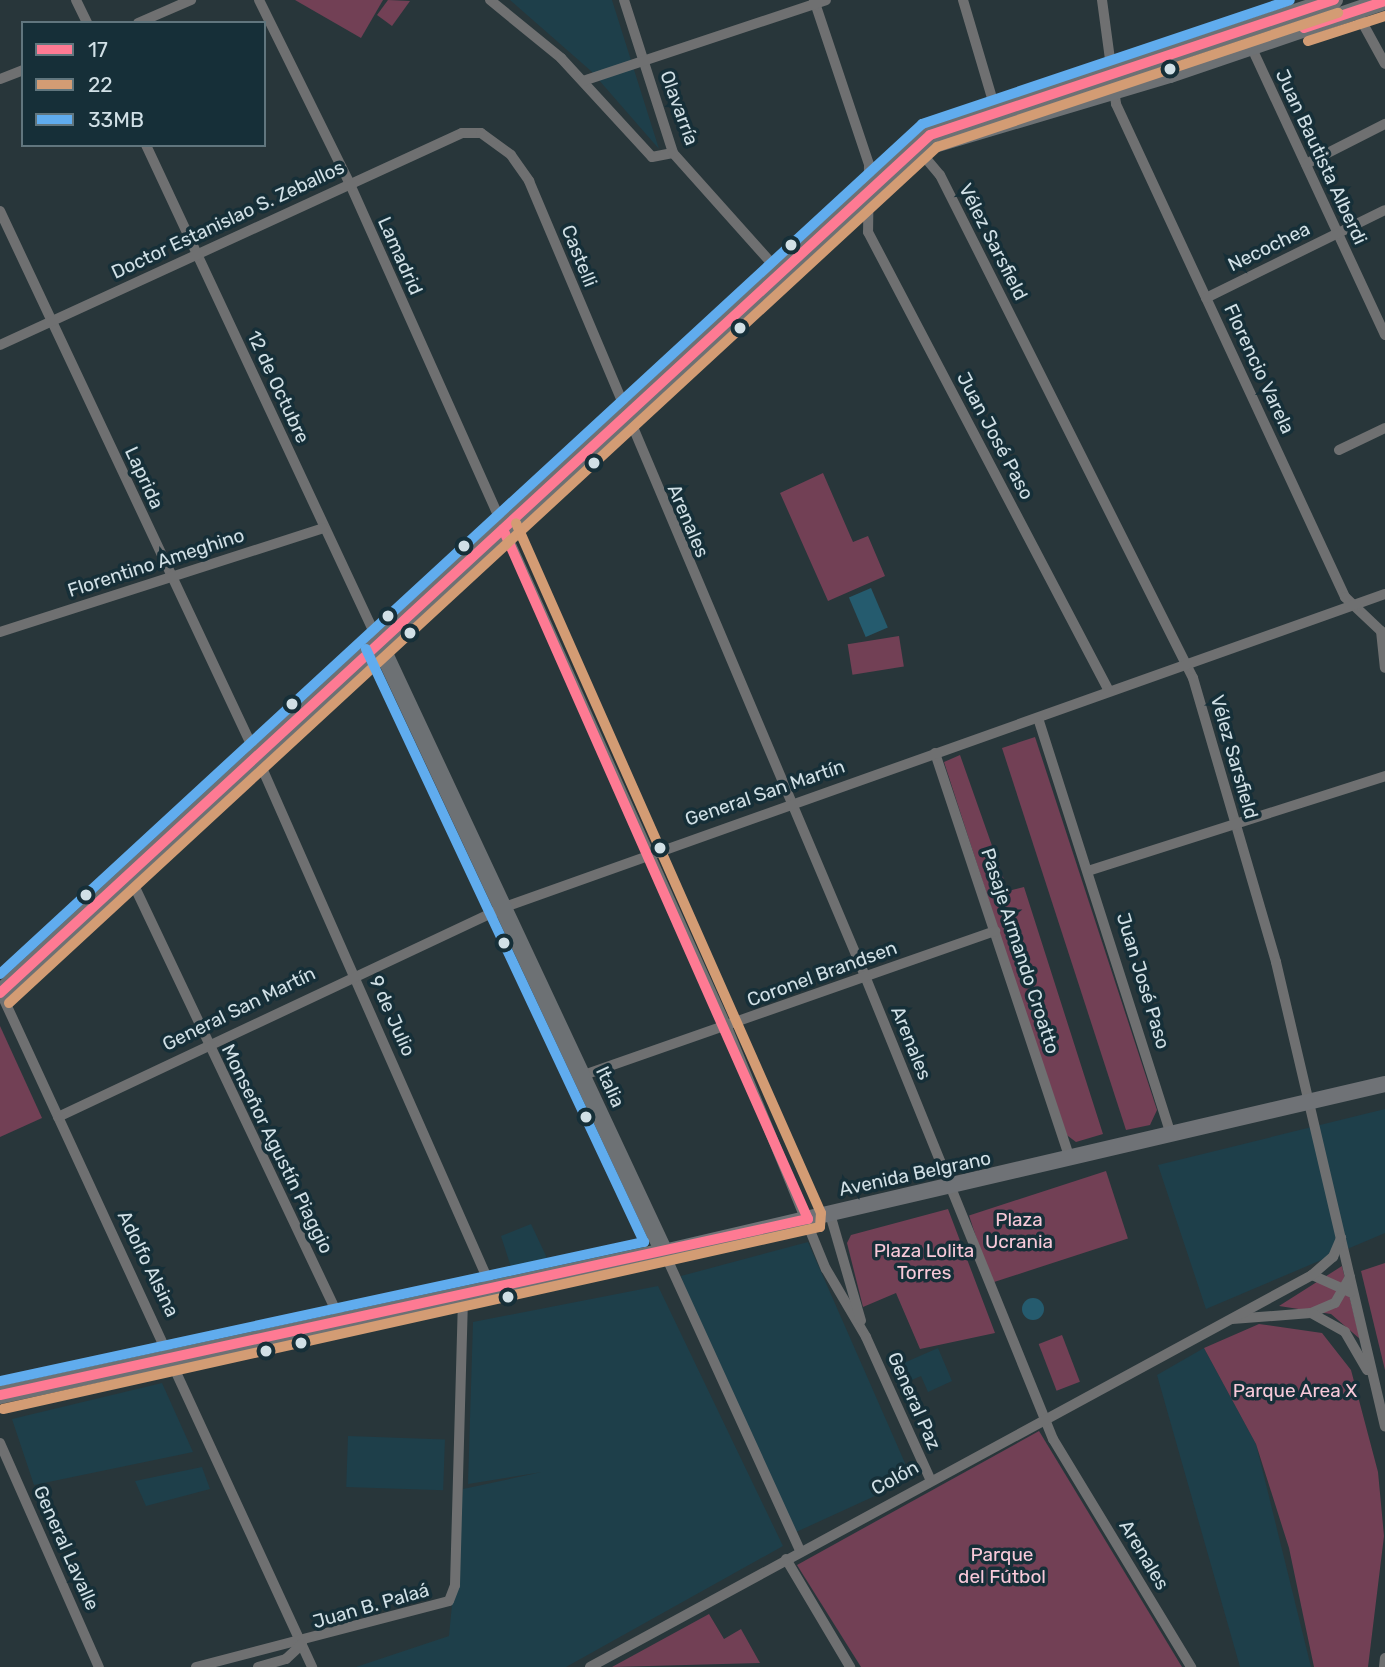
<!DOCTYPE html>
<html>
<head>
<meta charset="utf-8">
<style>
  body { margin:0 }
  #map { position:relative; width:1385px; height:1667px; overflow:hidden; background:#28363a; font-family:Rubik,sans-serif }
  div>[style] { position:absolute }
  .built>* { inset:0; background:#1e3f4a; transform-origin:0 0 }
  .green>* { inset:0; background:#724055; transform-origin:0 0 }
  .water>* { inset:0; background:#255b6e; transform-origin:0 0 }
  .round { border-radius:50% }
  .minor>* { height:10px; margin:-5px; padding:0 5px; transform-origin:5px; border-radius:5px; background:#6f7071 }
  .secondary>* { height:16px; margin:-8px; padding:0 8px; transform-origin:8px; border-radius:8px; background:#6f7276 }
  .primary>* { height:18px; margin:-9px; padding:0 9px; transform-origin:9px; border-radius:9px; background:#6d7174 }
  .bus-1>* { height:10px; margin:-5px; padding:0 5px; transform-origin:5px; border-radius:5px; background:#fe7a93 }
  .bus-2>* { height:10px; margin:-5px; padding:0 5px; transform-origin:5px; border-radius:5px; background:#d39c74 }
  .bus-3>* { height:10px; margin:-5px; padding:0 5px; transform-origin:5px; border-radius:5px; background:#60acee }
  .dots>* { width:19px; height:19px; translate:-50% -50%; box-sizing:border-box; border:4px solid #162f38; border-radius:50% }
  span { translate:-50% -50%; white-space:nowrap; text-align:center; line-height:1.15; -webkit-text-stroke:7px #162f38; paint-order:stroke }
  .street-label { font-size:19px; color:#d1e0e6 }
  .park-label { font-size:19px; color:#f8c9d9 }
  .legend { position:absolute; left:21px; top:21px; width:245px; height:126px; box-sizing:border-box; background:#162f38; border:2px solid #61767e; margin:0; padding:9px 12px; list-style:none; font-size:21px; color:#d1e0e6 }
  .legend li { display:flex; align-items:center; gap:14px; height:35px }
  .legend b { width:35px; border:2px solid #61767e }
</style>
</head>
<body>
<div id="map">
  <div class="built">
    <div style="clip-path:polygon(510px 0,612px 0,659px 149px,591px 71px)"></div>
    <div style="clip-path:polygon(1385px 1109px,1385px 1233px,1206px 1309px,1158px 1165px)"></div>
    <div style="clip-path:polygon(531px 1224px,547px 1258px,511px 1267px,501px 1236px)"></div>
    <div style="clip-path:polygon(808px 1242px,912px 1479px,794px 1533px,703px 1341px,681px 1276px)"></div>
    <div style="clip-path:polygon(658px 1286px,783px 1546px,566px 1667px,356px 1667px,449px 1636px,463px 1489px,542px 1472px,468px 1484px,473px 1322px)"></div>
    <div style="clip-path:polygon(938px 1348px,952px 1381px,928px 1392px,921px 1376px,898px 1386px,890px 1369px)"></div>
    <div style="clip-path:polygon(1204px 1348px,1256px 1444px,1311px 1667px,1240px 1667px,1157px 1375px)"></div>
    <div style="clip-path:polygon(162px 1383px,193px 1452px,34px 1485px,12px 1419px)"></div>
    <div style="left:348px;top:1436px;width:97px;height:51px;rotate:2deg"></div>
    <div style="clip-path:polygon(202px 1467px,210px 1489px,146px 1506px,135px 1481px)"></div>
  </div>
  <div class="green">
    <div style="clip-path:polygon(295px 0,383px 0,361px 38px)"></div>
    <div style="clip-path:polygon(388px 0,410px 1px,392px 26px,377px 15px)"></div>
    <div style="clip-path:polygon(823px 473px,853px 542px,868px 536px,885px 576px,828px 601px,780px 493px)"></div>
    <div style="left:899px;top:636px;width:31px;height:52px;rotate:81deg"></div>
    <div style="clip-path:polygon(1035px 737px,1157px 1110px,1150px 1125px,1126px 1130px,1002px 748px)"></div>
    <div style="clip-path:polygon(960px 755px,1008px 891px,1024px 887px,1103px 1134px,1076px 1142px,1064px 1133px,944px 762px)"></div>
    <div style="clip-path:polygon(0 1026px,42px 1118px,0 1137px)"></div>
    <div style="left:1106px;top:1171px;width:71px;height:144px;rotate:72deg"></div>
    <div style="clip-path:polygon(948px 1209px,995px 1333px,920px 1349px,896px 1293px,863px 1307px,847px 1243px,851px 1235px)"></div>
    <div style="clip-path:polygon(1385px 1263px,1385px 1370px,1361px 1271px)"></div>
    <div style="clip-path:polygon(1342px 1266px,1360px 1339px,1331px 1314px,1279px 1306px)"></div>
    <div style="clip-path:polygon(1259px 1324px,1322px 1333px,1351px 1370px,1378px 1472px,1384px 1536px,1368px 1667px,1314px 1667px,1289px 1548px,1256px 1444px,1204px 1348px)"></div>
    <div style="left:1062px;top:1335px;width:50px;height:25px;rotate:69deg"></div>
    <div style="clip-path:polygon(1039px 1431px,1182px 1667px,861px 1667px,797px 1565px)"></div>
    <div style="clip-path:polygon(709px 1614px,724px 1639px,741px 1629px,760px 1663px,612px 1667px)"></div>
  </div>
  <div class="water">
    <div style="left:871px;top:588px;width:43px;height:24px;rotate:67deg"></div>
    <div class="round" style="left:1022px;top:1298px;width:22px;height:22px"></div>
  </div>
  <div class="minor">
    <div style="left:76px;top:0;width:25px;rotate:64deg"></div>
    <div style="left:259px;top:0;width:203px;rotate:63.7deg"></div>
    <div style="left:349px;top:182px;width:926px;rotate:65.9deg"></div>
    <div style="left:727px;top:1027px;width:261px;rotate:67.8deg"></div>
    <div style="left:826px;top:1269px;width:79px;rotate:59.5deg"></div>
    <div style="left:866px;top:1337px;width:156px;rotate:65.7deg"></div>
    <div style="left:490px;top:0;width:92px;rotate:39.2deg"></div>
    <div style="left:561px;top:58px;width:134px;rotate:47.4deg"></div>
    <div style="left:652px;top:157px;width:21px;rotate:-11deg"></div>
    <div style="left:624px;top:0;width:161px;rotate:72.2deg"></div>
    <div style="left:673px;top:153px;width:165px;rotate:48.2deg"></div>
    <div style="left:814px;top:0;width:173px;rotate:71.5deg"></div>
    <div style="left:869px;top:164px;width:68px;rotate:90.8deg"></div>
    <div style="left:868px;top:232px;width:518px;rotate:62.3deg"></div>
    <div style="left:963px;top:0;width:113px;rotate:73.5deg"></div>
    <div style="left:1102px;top:0;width:105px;rotate:82.3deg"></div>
    <div style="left:1116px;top:104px;width:544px;rotate:65.08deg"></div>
    <div style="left:1345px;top:597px;width:50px;rotate:43.4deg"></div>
    <div style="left:1381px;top:631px;width:37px;rotate:84deg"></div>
    <div style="left:1356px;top:11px;width:60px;rotate:61.3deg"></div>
    <div style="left:138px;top:23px;width:58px;rotate:-23.5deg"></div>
    <div style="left:1249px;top:42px;width:323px;rotate:65.1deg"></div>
    <div style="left:0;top:79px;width:25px;rotate:-21deg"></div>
    <div style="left:583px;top:81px;width:256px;rotate:-18.4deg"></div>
    <div style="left:146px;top:145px;width:550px;rotate:64.93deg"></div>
    <div style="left:918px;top:149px;width:34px;rotate:50deg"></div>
    <div style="left:940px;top:175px;width:563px;rotate:63.3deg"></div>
    <div style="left:1193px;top:678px;width:296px;rotate:73.7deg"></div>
    <div style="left:1276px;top:962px;width:477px;rotate:76.8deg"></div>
    <div style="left:1306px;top:164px;width:89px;rotate:-26.9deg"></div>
    <div style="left:0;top:211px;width:606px;rotate:64.79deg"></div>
    <div style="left:258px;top:759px;width:579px;rotate:66.18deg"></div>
    <div style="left:1206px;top:298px;width:199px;rotate:-26.2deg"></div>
    <div style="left:0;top:345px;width:508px;rotate:-24.65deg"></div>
    <div style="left:462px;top:133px;width:19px"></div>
    <div style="left:481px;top:133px;width:37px;rotate:36deg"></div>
    <div style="left:511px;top:155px;width:32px;rotate:55deg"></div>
    <div style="left:529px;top:181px;width:863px;rotate:67.09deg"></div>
    <div style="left:865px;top:976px;width:500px;rotate:67.9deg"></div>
    <div style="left:1053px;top:1439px;width:267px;rotate:58.8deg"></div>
    <div style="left:1339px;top:450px;width:51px;rotate:-25.6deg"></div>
    <div style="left:0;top:632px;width:340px;rotate:-17.8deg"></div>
    <div style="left:1038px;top:718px;width:438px;rotate:72.3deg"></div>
    <div style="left:935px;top:753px;width:429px;rotate:71.6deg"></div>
    <div style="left:1091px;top:870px;width:309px;rotate:-17.7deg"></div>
    <div style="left:130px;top:877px;width:492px;rotate:64.6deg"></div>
    <div style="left:0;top:991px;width:745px;rotate:65.22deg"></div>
    <div style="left:581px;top:1076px;width:439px;rotate:-19.3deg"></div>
    <div style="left:58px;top:1117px;width:491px;rotate:-25.2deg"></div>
    <div style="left:502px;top:908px;width:937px;rotate:-19.58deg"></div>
    <div style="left:830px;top:1214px;width:111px;rotate:73.8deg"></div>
    <div style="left:664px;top:1252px;width:328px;rotate:65.5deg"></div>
    <div style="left:1312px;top:1275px;width:42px;rotate:24.1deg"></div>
    <div style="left:1311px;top:1313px;width:26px;rotate:-23deg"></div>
    <div style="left:1335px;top:1303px;width:30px;rotate:-60deg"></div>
    <div style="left:1232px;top:1319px;width:79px;rotate:-4.3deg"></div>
    <div style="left:1311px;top:1313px;width:39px;rotate:29deg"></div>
    <div style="left:1345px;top:1332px;width:44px;rotate:59.9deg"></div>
    <div style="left:0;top:1443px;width:245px;rotate:66.2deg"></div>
    <div style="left:786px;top:1559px;width:126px;rotate:59.3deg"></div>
    <div style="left:196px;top:1667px;width:261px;rotate:-14.6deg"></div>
    <div style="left:449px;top:1601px;width:17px;rotate:-69deg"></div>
    <div style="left:455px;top:1585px;width:290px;rotate:-88.4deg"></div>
    <div style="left:258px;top:1667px;width:29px;rotate:-16deg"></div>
    <div style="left:286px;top:1659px;width:22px;rotate:-43deg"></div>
    <div style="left:590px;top:1667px;width:822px;rotate:-28.5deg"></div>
    <div style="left:1312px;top:1275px;width:28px;rotate:-41deg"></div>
    <div style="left:1333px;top:1257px;width:21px;rotate:-67deg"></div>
    <div style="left:1384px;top:1667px;width:9px;rotate:-84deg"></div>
  </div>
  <div class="secondary">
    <div style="left:664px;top:1252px;width:740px;rotate:-13.12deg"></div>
  </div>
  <div class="primary">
    <div style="left:918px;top:149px;width:263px;rotate:-16.6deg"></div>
    <div style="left:1170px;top:74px;width:227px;rotate:-18.8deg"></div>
    <div style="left:0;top:993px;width:1265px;rotate:-42.69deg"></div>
    <div style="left:930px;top:135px;width:426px;rotate:-18.5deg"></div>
    <div style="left:0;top:1395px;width:679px;rotate:-12.15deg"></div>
    <div style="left:664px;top:1252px;width:672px;rotate:-115.08deg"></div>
  </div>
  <div class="bus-1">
    <div style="left:1304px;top:28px;width:85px;rotate:-18.4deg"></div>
    <div style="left:0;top:993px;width:1265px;rotate:-42.69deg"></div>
    <div style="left:930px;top:135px;width:426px;rotate:-18.5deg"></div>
    <div style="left:0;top:1395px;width:827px;rotate:-12.29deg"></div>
    <div style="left:808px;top:1219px;width:754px;rotate:-113.85deg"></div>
  </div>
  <div class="bus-2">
    <div style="left:1308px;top:41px;width:81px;rotate:-18deg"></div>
    <div style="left:9px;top:1003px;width:1263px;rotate:-42.69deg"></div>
    <div style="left:937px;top:147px;width:423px;rotate:-18.5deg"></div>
    <div style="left:3px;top:1409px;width:837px;rotate:-12.56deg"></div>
    <div style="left:820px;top:1227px;width:14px;rotate:-86deg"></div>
    <div style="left:821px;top:1213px;width:754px;rotate:-113.85deg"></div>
  </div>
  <div class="bus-3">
    <div style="left:0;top:974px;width:1254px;rotate:-42.67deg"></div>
    <div style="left:922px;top:124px;width:388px;rotate:-18.6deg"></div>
    <div style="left:0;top:1381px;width:659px;rotate:-12.18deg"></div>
    <div style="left:644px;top:1242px;width:655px;rotate:-115.12deg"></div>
  </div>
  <div class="dots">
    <div style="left:1170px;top:69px;background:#d1e0e6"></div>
    <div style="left:791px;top:245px;background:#d1e0e6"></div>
    <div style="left:740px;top:328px;background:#d1e0e6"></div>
    <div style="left:594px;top:463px;background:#d1e0e6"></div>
    <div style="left:464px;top:546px;background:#d1e0e6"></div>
    <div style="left:388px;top:616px;background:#d1e0e6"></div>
    <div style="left:410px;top:633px;background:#d1e0e6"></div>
    <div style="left:292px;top:704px;background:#d1e0e6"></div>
    <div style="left:660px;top:848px;background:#d1e0e6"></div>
    <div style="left:86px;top:895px;background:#d1e0e6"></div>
    <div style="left:504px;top:943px;background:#d1e0e6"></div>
    <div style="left:586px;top:1117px;background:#d1e0e6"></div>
    <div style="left:508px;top:1297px;background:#d1e0e6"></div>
    <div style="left:301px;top:1343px;background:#d1e0e6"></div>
    <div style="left:266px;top:1351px;background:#d1e0e6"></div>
  </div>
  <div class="street-label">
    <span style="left:679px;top:108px;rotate:70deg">Olavarría</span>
    <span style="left:1321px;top:157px;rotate:65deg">Juan Bautista Alberdi</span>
    <span style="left:228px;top:220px;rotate:-25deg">Doctor Estanislao S. Zeballos</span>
    <span style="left:993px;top:242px;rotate:63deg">Vélez Sarsfield</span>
    <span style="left:1269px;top:247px;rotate:-26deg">Necochea</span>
    <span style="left:400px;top:256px;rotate:66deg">Lamadrid</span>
    <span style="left:579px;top:256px;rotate:68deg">Castelli</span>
    <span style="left:1259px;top:369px;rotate:65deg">Florencio Varela</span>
    <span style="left:278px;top:387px;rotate:65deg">12 de Octubre</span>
    <span style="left:995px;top:436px;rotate:62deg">Juan José Paso</span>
    <span style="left:144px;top:478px;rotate:65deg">Laprida</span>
    <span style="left:688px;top:521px;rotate:67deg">Arenales</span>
    <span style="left:156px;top:563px;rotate:-18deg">Florentino Ameghino</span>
    <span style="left:1234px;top:757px;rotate:74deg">Vélez Sarsfield</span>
    <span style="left:765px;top:793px;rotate:-19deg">General San Martín</span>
    <span style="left:1020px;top:951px;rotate:72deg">Pasaje Armando Croatto</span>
    <span style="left:822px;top:974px;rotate:-20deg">Coronel Brandsen</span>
    <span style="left:1143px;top:981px;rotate:73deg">Juan José Paso</span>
    <span style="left:239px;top:1009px;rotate:-26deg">General San Martín</span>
    <span style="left:392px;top:1016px;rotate:66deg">9 de Julio</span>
    <span style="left:911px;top:1043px;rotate:68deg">Arenales</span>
    <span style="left:610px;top:1087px;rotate:65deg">Italia</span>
    <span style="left:277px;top:1149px;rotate:64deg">Monseñor Agustín Piaggio</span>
    <span style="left:915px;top:1174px;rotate:-12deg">Avenida Belgrano</span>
    <span style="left:148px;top:1264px;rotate:64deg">Adolfo Alsina</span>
    <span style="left:914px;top:1401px;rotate:66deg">General Paz</span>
    <span style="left:895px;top:1478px;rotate:-29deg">Colón</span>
    <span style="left:66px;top:1548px;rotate:66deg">General Lavalle</span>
    <span style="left:1144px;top:1555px;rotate:59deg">Arenales</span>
    <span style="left:371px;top:1606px;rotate:-16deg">Juan B. Palaá</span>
  </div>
  <div class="park-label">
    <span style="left:1019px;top:1231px">Plaza<br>Ucrania</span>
    <span style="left:924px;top:1262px">Plaza Lolita<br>Torres</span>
    <span style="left:1295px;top:1391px">Parque Area X</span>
    <span style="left:1002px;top:1566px">Parque<br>del Fútbol</span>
  </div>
  <ul class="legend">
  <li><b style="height:9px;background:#fe7a93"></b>17</li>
  <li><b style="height:9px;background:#d39c74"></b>22</li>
  <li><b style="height:9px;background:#60acee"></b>33MB</li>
  </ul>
</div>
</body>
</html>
